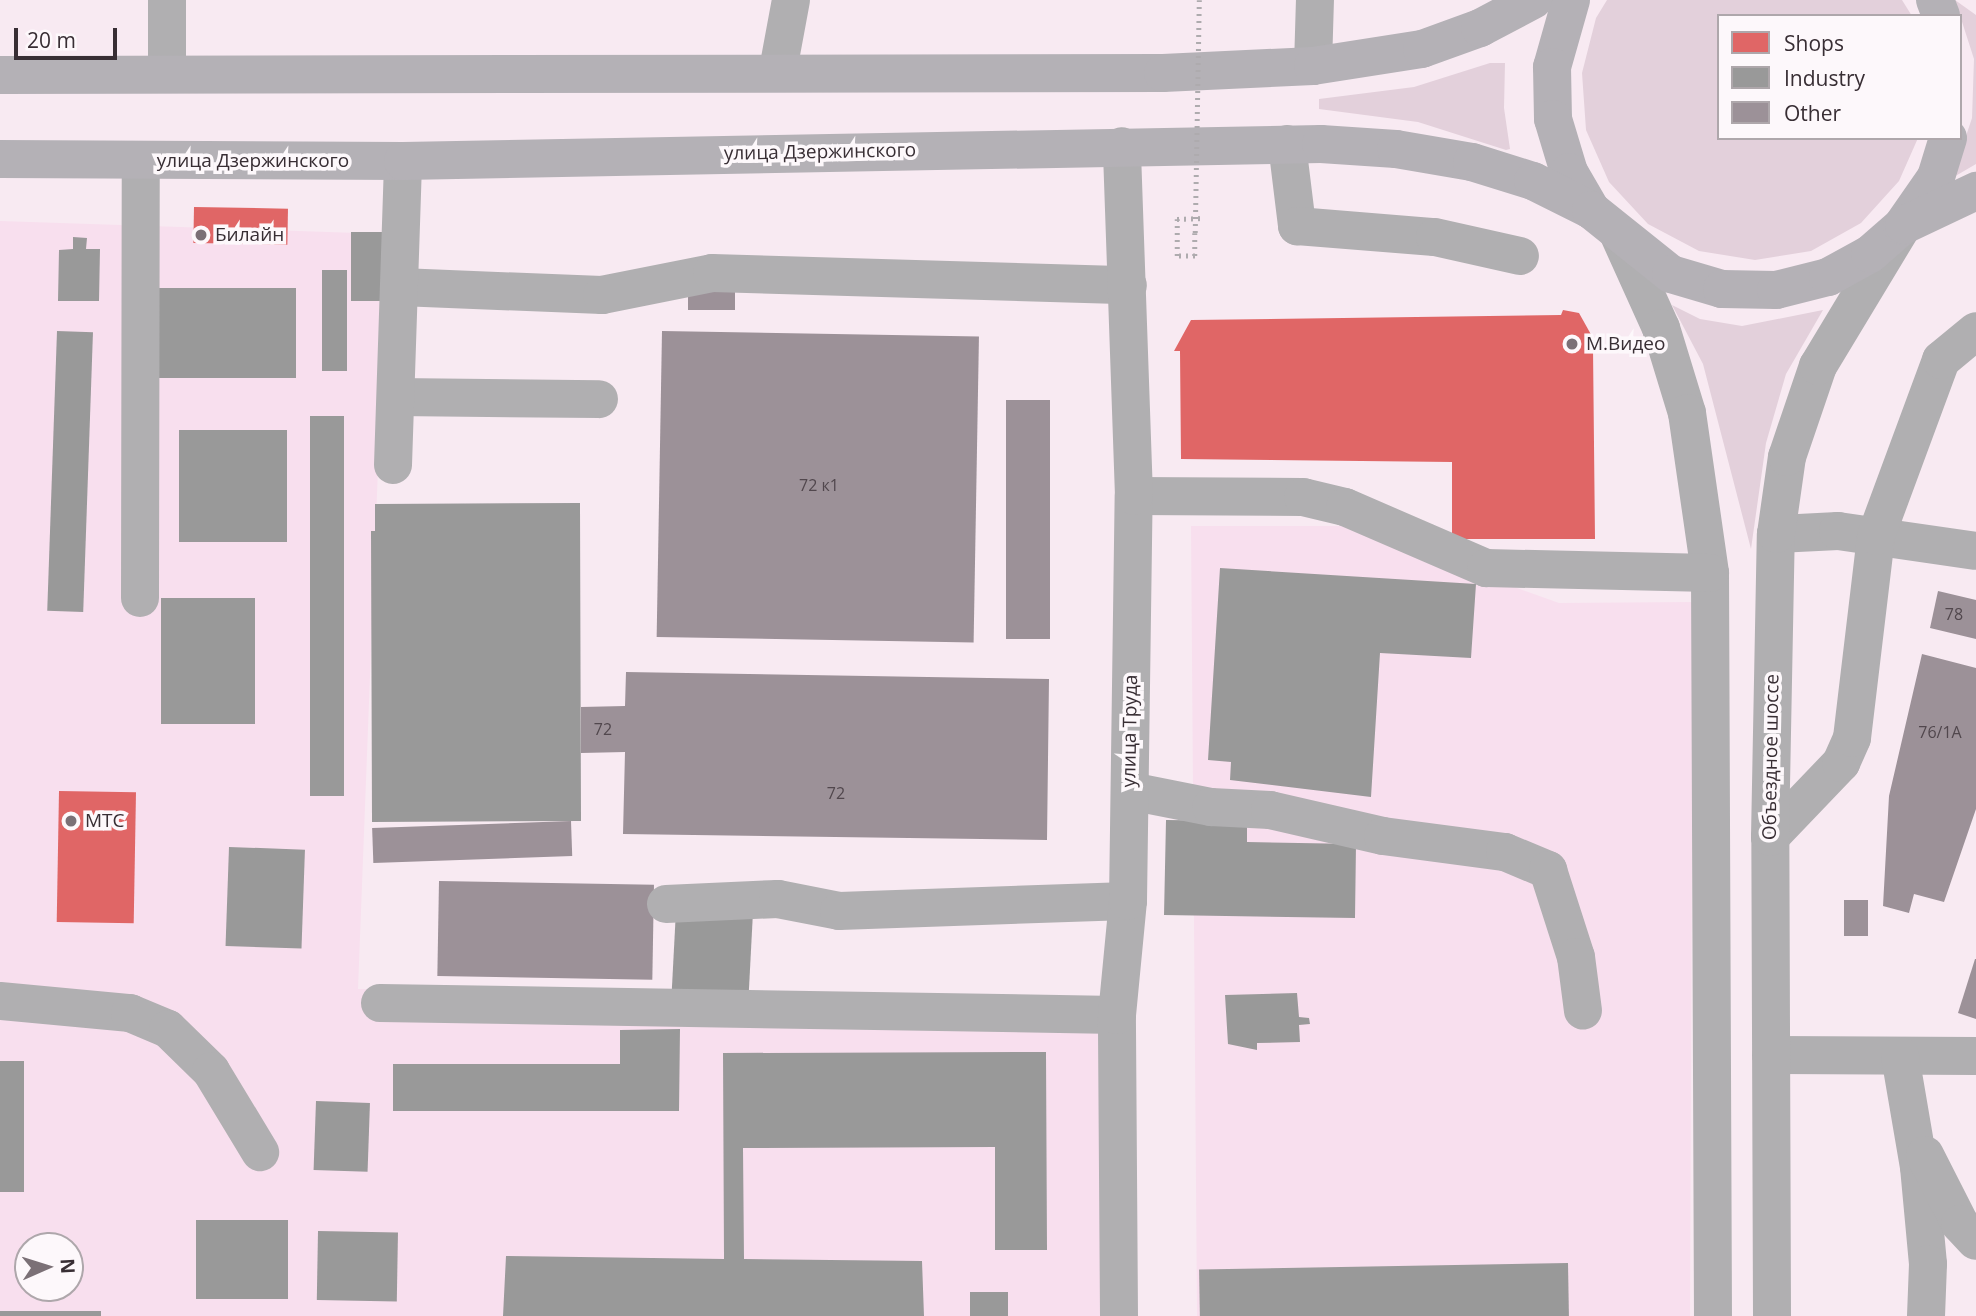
<!DOCTYPE html>
<html>
<head>
<meta charset="utf-8">
<style>
  body { margin:0 }
  #map { position:relative; width:1976px; height:1316px; overflow:hidden; background:#f8eaf2; font-family:"Open Sans",sans-serif }
  div>[style] { position:absolute }
  .built>* { inset:0; background:#f8dfee }
  .green>* { inset:0; background:#e3d0db }
  .shops>* { inset:0; background:#e06666; transform-origin:0 0 }
  .industry>* { inset:0; background:#999; transform-origin:0 0 }
  .building>* { inset:0; background:#9c9198; transform-origin:0 0 }
  .path>* { height:4.5px; margin-top:-2.25px; transform-origin:0; background:repeating-linear-gradient(90deg,#aeabae 0 2px,transparent 0 7px) }
  .minor>* { height:38px; margin:-19px; padding:0 19px; transform-origin:19px; border-radius:19px; background:#b0afb1 }
  .major>* { height:38px; margin:-19px; padding:0 19px; transform-origin:19px; border-radius:19px; background:#b4b1b6 }
  .path-bridge>* { height:4.5px; margin-top:-2.25px; transform-origin:0; background:repeating-linear-gradient(90deg,#aeabae 0 2px,transparent 0 7px) }
  .dots>* { width:19px; height:19px; translate:-50% -50%; box-sizing:border-box; border:4px solid #fdf8fb; border-radius:50% }
  span { translate:-50% -50%; white-space:nowrap; text-align:center; line-height:1.15; -webkit-text-stroke:7px #fdf8fb; paint-order:stroke }
  .number-label { font-size:16px; color:#51474d }
  .number-label span { -webkit-text-stroke-width:0 }
  .street-label { font-size:19px; color:#382e34 }
  .poi-label { font-size:19px; color:#382e34 }
  .left { translate:0 -50%; text-align:left }
  .legend { position:absolute; left:1717px; top:14px; width:245px; height:126px; box-sizing:border-box; background:#fdf8fb; border:2px solid #aea7ab; margin:0; padding:9px 12px; list-style:none; font-size:21px; color:#382e34 }
  .legend li { display:flex; align-items:center; gap:14px; height:35px }
  .legend b { width:35px; border:2px solid #aea7ab }
  .north { position:absolute; left:14px; top:1232px; width:70px; height:70px; box-sizing:border-box; background:#fdf8fb; border:2px solid #aea7ab; border-radius:50%; rotate:87deg; font-size:19px; font-weight:700; line-height:28px; text-align:center; color:#382e34 }
  .north::after { content:''; display:block; margin:auto; width:24px; height:32px; background:#7b7076; clip-path:polygon(50% 0,100% 100%,50% 72%,0 100%) }
  .scale { position:absolute; left:14px; top:28px; width:103px; height:32px; box-sizing:border-box; border:4px solid #382e34; border-top:0; padding-left:9px; font-size:21px; line-height:24px; white-space:nowrap; color:#382e34; -webkit-text-stroke:5px #fdf8fb; paint-order:stroke }
</style>
</head>
<body>
<div id="map">
  <div class="built">
    <div style="clip-path:polygon(evenodd,0 221px,387px 234px,358px 989px,1120px 1000px,1112px 1316px,0 1316px,0 221px,28px 1246px,70px 1246px,70px 1288px,28px 1288px,28px 1246px)"></div>
    <div style="clip-path:polygon(1191px 526px,1344px 526px,1559px 603px,1693px 602px,1690px 1316px,1197px 1316px)"></div>
  </div>
  <div class="green">
    <div style="clip-path:polygon(1607px 0,1902px 0,1912px 16px,1719px 16px,1719px 138px,1918px 138px,1899px 181px,1861px 223px,1811px 251px,1755px 260px,1699px 251px,1648px 224px,1609px 182px,1586px 130px,1582px 73px,1596px 18px)"></div>
    <div style="clip-path:polygon(1955px 0,1976px 15px,1976px 164px,1952px 178px,1972px 118px,1974px 59px)"></div>
    <div style="clip-path:polygon(1490px 63px,1505px 63px,1504px 108px,1510px 149px,1506px 150px,1418px 122px,1319px 109px,1319px 99px,1414px 87px)"></div>
    <div style="clip-path:polygon(1672px 305px,1700px 319px,1742px 326px,1823px 310px,1786px 374px,1766px 443px,1751px 549px,1703px 364px)"></div>
  </div>
  <div class="shops">
    <div style="left:194px;top:207px;width:94px;height:36px;rotate:1deg"></div>
    <div style="clip-path:polygon(1563px 310px,1579px 313px,1598px 347px,1593px 348px,1595px 539px,1452px 539px,1452px 462px,1181px 459px,1180px 351px,1174px 351px,1191px 320px,1561px 315px)"></div>
    <div style="left:59px;top:791px;width:77px;height:131px;rotate:1deg"></div>
  </div>
  <div class="industry">
    <div style="left:351px;top:232px;width:39px;height:69px"></div>
    <div style="clip-path:polygon(73px 237px,87px 238px,86px 249px,100px 249px,99px 301px,58px 301px,59px 250px,73px 249px)"></div>
    <div style="left:322px;top:270px;width:25px;height:101px"></div>
    <div style="left:296px;top:288px;width:90px;height:143px;rotate:90deg"></div>
    <div style="left:57px;top:331px;width:36px;height:280px;rotate:2deg"></div>
    <div style="left:310px;top:416px;width:34px;height:380px"></div>
    <div style="left:179px;top:430px;width:108px;height:112px"></div>
    <div style="clip-path:polygon(580px 503px,581px 821px,372px 822px,371px 531px,375px 531px,375px 504px)"></div>
    <div style="clip-path:polygon(1220px 568px,1476px 584px,1471px 658px,1380px 653px,1371px 797px,1230px 780px,1231px 762px,1208px 760px)"></div>
    <div style="left:161px;top:598px;width:94px;height:126px"></div>
    <div style="clip-path:polygon(1166px 820px,1247px 821px,1247px 842px,1356px 844px,1355px 918px,1164px 915px)"></div>
    <div style="left:229px;top:847px;width:76px;height:99px;rotate:2deg"></div>
    <div style="left:676px;top:910px;width:77px;height:88px;rotate:3deg"></div>
    <div style="clip-path:polygon(1297px 993px,1299px 1017px,1309px 1018px,1310px 1024px,1299px 1025px,1300px 1042px,1257px 1043px,1257px 1050px,1228px 1044px,1225px 995px)"></div>
    <div style="clip-path:polygon(680px 1029px,679px 1111px,393px 1111px,393px 1064px,620px 1064px,620px 1030px)"></div>
    <div style="clip-path:polygon(1046px 1052px,1047px 1250px,995px 1250px,995px 1147px,743px 1148px,744px 1259px,922px 1261px,924px 1316px,503px 1316px,506px 1256px,724px 1259px,723px 1053px)"></div>
    <div style="left:0;top:1061px;width:24px;height:131px"></div>
    <div style="left:316px;top:1101px;width:54px;height:69px;rotate:2deg"></div>
    <div style="left:196px;top:1220px;width:92px;height:79px"></div>
    <div style="left:318px;top:1231px;width:80px;height:69px;rotate:1deg"></div>
    <div style="left:1568px;top:1263px;width:53px;height:369px;rotate:89deg"></div>
    <div style="left:970px;top:1292px;width:38px;height:24px"></div>
    <div style="left:0;top:1311px;width:101px;height:5px"></div>
  </div>
  <div class="building">
    <div style="left:688px;top:287px;width:47px;height:23px"></div>
    <div style="left:662px;top:331px;width:317px;height:306px;rotate:1deg"></div>
    <div style="left:1006px;top:400px;width:44px;height:239px"></div>
    <div style="clip-path:polygon(1938px 591px,1976px 600px,1976px 639px,1930px 628px)"></div>
    <div style="clip-path:polygon(1922px 654px,1976px 668px,1976px 809px,1944px 902px,1914px 894px,1909px 913px,1883px 906px,1889px 796px)"></div>
    <div style="clip-path:polygon(626px 672px,1049px 679px,1047px 840px,623px 834px,625px 752px,581px 753px,581px 707px,625px 706px)"></div>
    <div style="left:571px;top:821px;width:35px;height:199px;rotate:88deg"></div>
    <div style="left:439px;top:881px;width:215px;height:95px;rotate:1deg"></div>
    <div style="left:1844px;top:900px;width:24px;height:36px"></div>
    <div style="clip-path:polygon(1975px 959px,1976px 959px,1976px 1019px,1958px 1013px)"></div>
  </div>
  <div class="path">
    <div style="left:1195px;top:233px;width:23px;rotate:90deg"></div>
    <div style="left:1195px;top:256px;width:18px;rotate:180deg"></div>
    <div style="left:1177px;top:256px;width:37px;rotate:-90deg"></div>
    <div style="left:1177px;top:219px;width:27px;rotate:-2deg"></div>
  </div>
  <div class="minor">
    <div style="left:167px;top:0;width:74px;rotate:90deg"></div>
    <div style="left:1313px;top:66px;width:66px;rotate:-88.3deg"></div>
    <div style="left:778px;top:70px;width:71px;rotate:-79.5deg"></div>
    <div style="left:1287px;top:144px;width:83px;rotate:83deg"></div>
    <div style="left:1297px;top:226px;width:138px;rotate:4.6deg"></div>
    <div style="left:1435px;top:237px;width:87px;rotate:12.6deg"></div>
    <div style="left:1619px;top:235px;width:102px;rotate:65.7deg"></div>
    <div style="left:1661px;top:328px;width:89px;rotate:73deg"></div>
    <div style="left:1687px;top:413px;width:162px;rotate:81.8deg"></div>
    <div style="left:1710px;top:573px;width:743px;rotate:89.77deg"></div>
    <div style="left:400px;top:287px;width:202px;rotate:2.3deg"></div>
    <div style="left:602px;top:295px;width:112px;rotate:-11.3deg"></div>
    <div style="left:712px;top:273px;width:416px;rotate:1.7deg"></div>
    <div style="left:396px;top:397px;width:203px;rotate:0.6deg"></div>
    <div style="left:393px;top:465px;width:304px;rotate:-88.1deg"></div>
    <div style="left:1134px;top:496px;width:169px;rotate:0.3deg"></div>
    <div style="left:1303px;top:497px;width:43px;rotate:13.4deg"></div>
    <div style="left:1345px;top:507px;width:154px;rotate:23.4deg"></div>
    <div style="left:1486px;top:568px;width:224px;rotate:1.3deg"></div>
    <div style="left:1776px;top:534px;width:62px;rotate:-2.8deg"></div>
    <div style="left:1838px;top:531px;width:139px;rotate:8.2deg"></div>
    <div style="left:140px;top:598px;width:438px;rotate:-89.9deg"></div>
    <div style="left:1130px;top:791px;width:83px;rotate:11.2deg"></div>
    <div style="left:1211px;top:807px;width:59px;rotate:2.9deg"></div>
    <div style="left:1270px;top:810px;width:116px;rotate:13deg"></div>
    <div style="left:1383px;top:836px;width:123px;rotate:7.5deg"></div>
    <div style="left:1505px;top:852px;width:47px;rotate:22.7deg"></div>
    <div style="left:1548px;top:870px;width:91px;rotate:72.2deg"></div>
    <div style="left:1576px;top:957px;width:54px;rotate:82.6deg"></div>
    <div style="left:1770px;top:837px;width:103px;rotate:-46.2deg"></div>
    <div style="left:1841px;top:763px;width:27px;rotate:-66deg"></div>
    <div style="left:1852px;top:738px;width:203px;rotate:-83.2deg"></div>
    <div style="left:1876px;top:536px;width:188px;rotate:-69.7deg"></div>
    <div style="left:1941px;top:360px;width:45px;rotate:-39.6deg"></div>
    <div style="left:666px;top:904px;width:112px;rotate:-2.6deg"></div>
    <div style="left:778px;top:899px;width:62px;rotate:11.1deg"></div>
    <div style="left:839px;top:911px;width:289px;rotate:-2deg"></div>
    <div style="left:0;top:1001px;width:131px;rotate:5.3deg"></div>
    <div style="left:130px;top:1013px;width:41px;rotate:22.8deg"></div>
    <div style="left:168px;top:1029px;width:60px;rotate:44.3deg"></div>
    <div style="left:211px;top:1071px;width:95px;rotate:58.8deg"></div>
    <div style="left:380px;top:1003px;width:737px;rotate:0.93deg"></div>
    <div style="left:1771px;top:1055px;width:205px;rotate:0.3deg"></div>
    <div style="left:1900px;top:1056px;width:113px;rotate:80.3deg"></div>
    <div style="left:1919px;top:1167px;width:97px;rotate:84.7deg"></div>
    <div style="left:1928px;top:1264px;width:52px;rotate:92.2deg"></div>
    <div style="left:1925px;top:1155px;width:77px;rotate:63.1deg"></div>
    <div style="left:1960px;top:1224px;width:23px;rotate:47deg"></div>
    <div style="left:1119px;top:1316px;width:301px;rotate:-90.4deg"></div>
    <div style="left:1117px;top:1015px;width:115px;rotate:-84.5deg"></div>
    <div style="left:1128px;top:901px;width:405px;rotate:-89.2deg"></div>
    <div style="left:1134px;top:496px;width:350px;rotate:-92deg"></div>
    <div style="left:1772px;top:1316px;width:479px;rotate:-90.2deg"></div>
    <div style="left:1770px;top:837px;width:303px;rotate:-88.9deg"></div>
    <div style="left:1776px;top:534px;width:78px;rotate:-81.9deg"></div>
    <div style="left:1787px;top:457px;width:96px;rotate:-71.2deg"></div>
    <div style="left:1818px;top:366px;width:159px;rotate:-58.9deg"></div>
  </div>
  <div class="major">
    <div style="left:1571px;top:0;width:70px;rotate:105.8deg"></div>
    <div style="left:1552px;top:67px;width:52px;rotate:88.9deg"></div>
    <div style="left:1553px;top:119px;width:55px;rotate:73.2deg"></div>
    <div style="left:1569px;top:172px;width:44px;rotate:59.9deg"></div>
    <div style="left:1935px;top:0;width:17px;rotate:69deg"></div>
    <div style="left:0;top:75px;width:1163px;rotate:-0.1deg"></div>
    <div style="left:1163px;top:73px;width:150px;rotate:-2.7deg"></div>
    <div style="left:1313px;top:66px;width:110px;rotate:-8.9deg"></div>
    <div style="left:1422px;top:49px;width:62px;rotate:-19.9deg"></div>
    <div style="left:1480px;top:28px;width:60px;rotate:-27.8deg"></div>
    <div style="left:0;top:159px;width:403px;rotate:0.3deg"></div>
    <div style="left:403px;top:161px;width:918px;rotate:-1.06deg"></div>
    <div style="left:1321px;top:144px;width:75px;rotate:3.8deg"></div>
    <div style="left:1396px;top:149px;width:77px;rotate:9.7deg"></div>
    <div style="left:1472px;top:162px;width:64px;rotate:17.3deg"></div>
    <div style="left:1533px;top:181px;width:65px;rotate:26.6deg"></div>
    <div style="left:1591px;top:210px;width:102px;rotate:38.7deg"></div>
    <div style="left:1671px;top:274px;width:53px;rotate:16.4deg"></div>
    <div style="left:1722px;top:289px;width:54px;rotate:1.1deg"></div>
    <div style="left:1776px;top:290px;width:54px;rotate:-14deg"></div>
    <div style="left:1828px;top:277px;width:48px;rotate:-28.7deg"></div>
    <div style="left:1870px;top:254px;width:43px;rotate:-41.2deg"></div>
    <div style="left:1902px;top:226px;width:60px;rotate:-55.2deg"></div>
    <div style="left:1936px;top:177px;width:41px;rotate:-72.9deg"></div>
    <div style="left:1904px;top:225px;width:80px;rotate:-25.3deg"></div>
  </div>
  <div class="path-bridge">
    <div style="left:1195px;top:233px;width:233px;rotate:-89deg"></div>
  </div>
  <div class="dots">
    <div style="left:201px;top:235px;background:#7b7076"></div>
    <div style="left:1572px;top:344px;background:#7b7076"></div>
    <div style="left:71px;top:821px;background:#7b7076"></div>
  </div>
  <div class="number-label">
    <span style="left:819px;top:485px">72 к1</span>
    <span style="left:1954px;top:614px">78</span>
    <span style="left:603px;top:729px">72</span>
    <span style="left:1940px;top:732px">76/1А</span>
    <span style="left:836px;top:793px">72</span>
  </div>
  <div class="street-label">
    <span style="left:820px;top:152px;rotate:-1deg">улица Дзержинского</span>
    <span style="left:253px;top:161px">улица Дзержинского</span>
    <span style="left:1130px;top:731px;rotate:-89deg">улица Труда</span>
    <span style="left:1771px;top:757px;rotate:-89deg">Объездное шоссе</span>
  </div>
  <div class="poi-label">
    <span class="left" style="left:215px;top:235px">Билайн</span>
    <span class="left" style="left:1586px;top:344px">М.Видео</span>
    <span class="left" style="left:85px;top:821px">МТС</span>
  </div>
  <ul class="legend">
  <li><b style="height:19px;background:#e06666"></b>Shops</li>
  <li><b style="height:19px;background:#999"></b>Industry</li>
  <li><b style="height:19px;background:#9c9198"></b>Other</li>
  </ul>
  <div class="north">N</div>
  <div class="scale">20 m</div>
</div>
</body>
</html>
